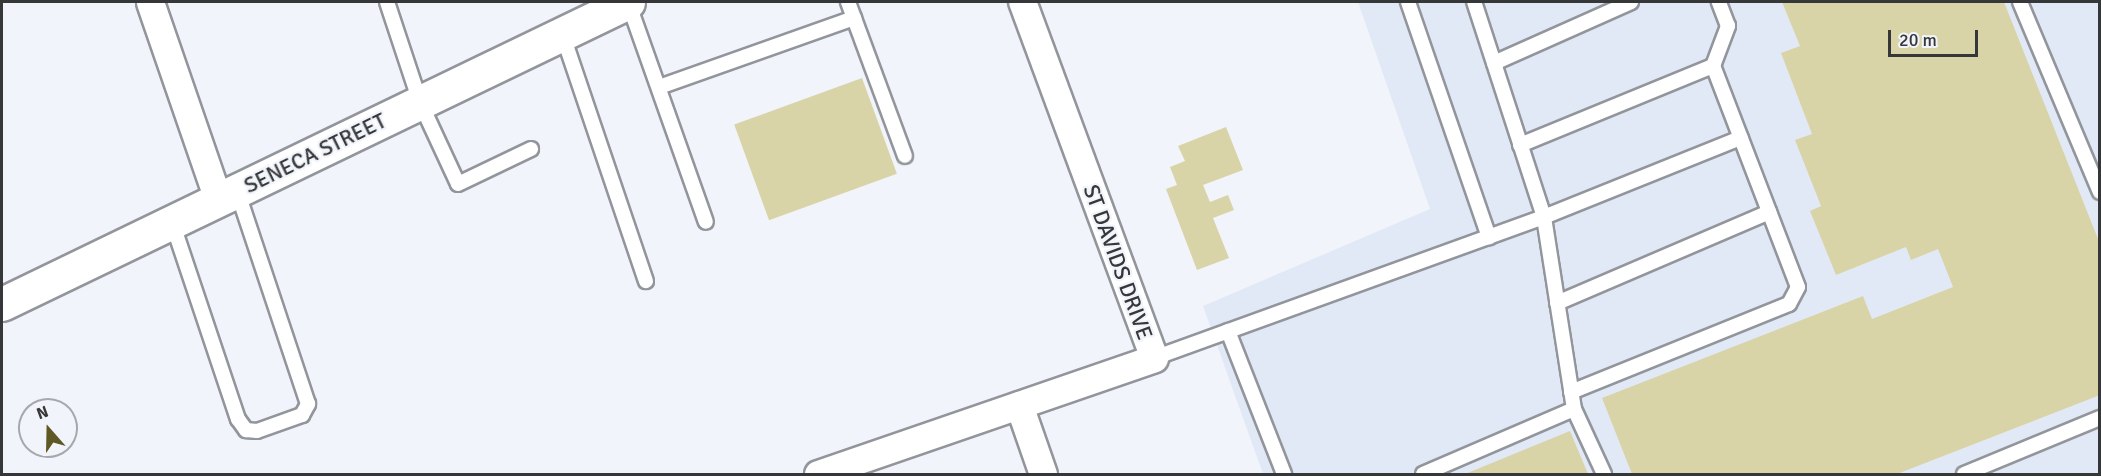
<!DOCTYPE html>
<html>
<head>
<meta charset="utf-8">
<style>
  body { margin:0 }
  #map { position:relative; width:2101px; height:476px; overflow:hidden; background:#f1f4fa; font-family:Signika,sans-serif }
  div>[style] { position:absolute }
  .built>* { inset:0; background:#e2e9f6 }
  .building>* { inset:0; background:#d9d4a7; transform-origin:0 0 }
  .roads { filter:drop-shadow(2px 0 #92959b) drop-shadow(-2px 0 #92959b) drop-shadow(0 2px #92959b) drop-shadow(0 -2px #92959b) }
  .lane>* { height:14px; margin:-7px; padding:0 7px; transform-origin:7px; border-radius:7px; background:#fff }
  .street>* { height:27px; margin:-13.5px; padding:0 13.5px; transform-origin:13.5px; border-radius:13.5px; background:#fff }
  .secondary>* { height:33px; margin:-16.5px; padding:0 16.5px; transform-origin:16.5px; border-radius:16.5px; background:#fff }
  span { translate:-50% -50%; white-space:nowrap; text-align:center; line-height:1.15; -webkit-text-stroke:4.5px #f1f4fa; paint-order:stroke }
  .street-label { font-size:22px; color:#353739 }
  .frame { position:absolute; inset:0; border:3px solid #353739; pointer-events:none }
  .north { position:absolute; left:18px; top:398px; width:60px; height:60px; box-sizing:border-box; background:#f1f4fa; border:2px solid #a6a8ad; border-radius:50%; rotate:340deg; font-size:16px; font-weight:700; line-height:24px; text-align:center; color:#353739 }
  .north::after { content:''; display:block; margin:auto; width:21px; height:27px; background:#5e5824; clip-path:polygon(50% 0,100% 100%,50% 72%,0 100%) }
  .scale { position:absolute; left:1888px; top:30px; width:90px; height:27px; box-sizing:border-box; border:3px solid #353739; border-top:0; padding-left:8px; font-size:18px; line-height:21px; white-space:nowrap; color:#353739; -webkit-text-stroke:4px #f1f4fa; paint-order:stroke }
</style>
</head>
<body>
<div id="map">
  <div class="built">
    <div style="clip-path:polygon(1358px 2px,2099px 2px,2099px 474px,1263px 474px,1203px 306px,1430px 209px)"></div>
  </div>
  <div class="building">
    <div style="clip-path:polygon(1782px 2px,2004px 2px,2100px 244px,2100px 395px,1897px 474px,1632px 474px,1602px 398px,1863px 296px,1872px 319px,1953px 287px,1938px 249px,1911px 260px,1906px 247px,1836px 275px,1810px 211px,1821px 206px,1795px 140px,1812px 134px,1781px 53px,1800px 46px)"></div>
    <div style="left:862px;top:78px;width:102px;height:136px;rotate:70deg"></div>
    <div style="clip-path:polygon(1226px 127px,1243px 170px,1203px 185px,1210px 202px,1228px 195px,1234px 210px,1213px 218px,1229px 258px,1197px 270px,1166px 189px,1177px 185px,1170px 167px,1185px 161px,1178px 146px)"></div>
    <div style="clip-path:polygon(1570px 431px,1588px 474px,1465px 474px)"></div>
  </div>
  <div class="roads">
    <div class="lane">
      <div style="left:387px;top:2px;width:105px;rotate:71.7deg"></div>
      <div style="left:420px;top:102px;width:90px;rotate:65.1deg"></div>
      <div style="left:458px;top:184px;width:81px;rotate:-25.6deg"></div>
      <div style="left:628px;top:2px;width:233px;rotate:70.5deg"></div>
      <div style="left:848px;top:2px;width:164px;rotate:69.7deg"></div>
      <div style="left:1408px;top:2px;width:249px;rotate:71deg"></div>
      <div style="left:2020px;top:2px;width:206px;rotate:67.2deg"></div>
      <div style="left:562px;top:33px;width:262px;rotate:71.3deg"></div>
      <div style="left:1494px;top:63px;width:150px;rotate:-24deg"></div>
      <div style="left:659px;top:87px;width:207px;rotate:-19.5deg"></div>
      <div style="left:1520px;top:145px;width:209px;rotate:-22.3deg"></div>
      <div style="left:172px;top:222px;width:208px;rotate:71.5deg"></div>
      <div style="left:238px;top:419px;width:14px;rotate:54deg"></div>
      <div style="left:246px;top:430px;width:11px;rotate:5deg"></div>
      <div style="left:257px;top:431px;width:48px;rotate:-19.6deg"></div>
      <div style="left:302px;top:415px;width:13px;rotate:-61deg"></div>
      <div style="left:308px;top:404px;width:225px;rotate:-108.4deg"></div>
      <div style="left:1557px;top:303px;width:231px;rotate:-23.2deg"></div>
      <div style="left:1228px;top:331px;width:154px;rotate:68.6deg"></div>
      <div style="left:1154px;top:358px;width:415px;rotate:-19.9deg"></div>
      <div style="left:1544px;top:217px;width:226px;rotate:-108deg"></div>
      <div style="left:1571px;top:392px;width:235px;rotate:-22deg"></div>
      <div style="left:1789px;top:304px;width:19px;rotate:-62deg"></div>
      <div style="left:1798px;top:287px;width:237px;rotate:-111deg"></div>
      <div style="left:1713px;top:66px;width:43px;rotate:-69.4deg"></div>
      <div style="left:1728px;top:26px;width:26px;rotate:-111deg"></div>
      <div style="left:1574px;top:409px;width:72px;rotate:65.2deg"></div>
      <div style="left:1423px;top:474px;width:164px;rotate:-23.3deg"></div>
      <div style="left:1574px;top:409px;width:194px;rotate:-98.9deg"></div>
      <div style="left:1544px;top:217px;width:212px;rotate:-21.9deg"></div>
      <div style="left:1964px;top:474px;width:147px;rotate:-22.4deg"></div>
    </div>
    <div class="street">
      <div style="left:150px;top:2px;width:208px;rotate:71deg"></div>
      <div style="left:1019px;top:405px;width:73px;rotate:70.8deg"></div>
      <div style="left:818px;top:474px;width:355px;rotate:-19deg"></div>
      <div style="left:1154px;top:358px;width:380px;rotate:-110.3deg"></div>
    </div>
    <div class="secondary">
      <div style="left:2px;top:304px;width:695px;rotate:-25.75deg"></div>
    </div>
  </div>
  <div class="street-label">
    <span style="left:315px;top:153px;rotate:-26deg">SENECA STREET</span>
    <span style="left:1118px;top:262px;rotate:70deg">ST DAVIDS DRIVE</span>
  </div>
  <div class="frame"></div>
  <div class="north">N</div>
  <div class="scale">20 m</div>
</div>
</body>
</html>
